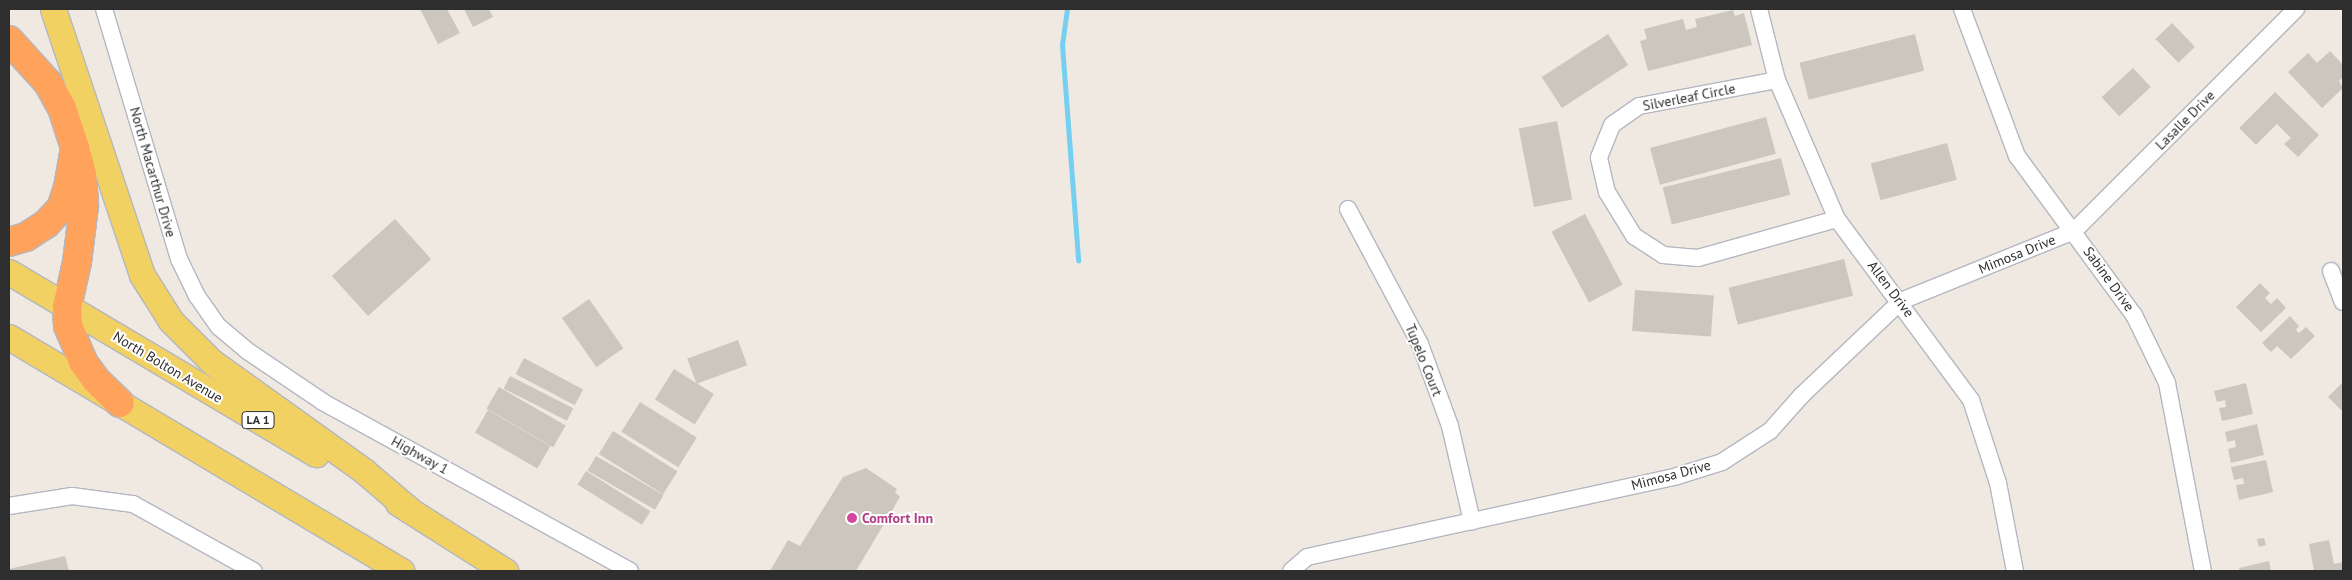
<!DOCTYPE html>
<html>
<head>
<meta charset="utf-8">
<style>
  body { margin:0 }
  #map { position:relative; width:2352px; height:580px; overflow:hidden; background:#efe9e1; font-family:"PT Sans",sans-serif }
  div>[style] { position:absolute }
  .stream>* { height:5px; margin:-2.5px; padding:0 2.5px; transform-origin:2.5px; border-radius:2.5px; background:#75cff0 }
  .building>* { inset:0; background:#cbc7bf; transform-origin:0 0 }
  .roads { filter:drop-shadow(1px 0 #b4b7c1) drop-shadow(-1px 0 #b4b7c1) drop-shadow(0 1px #b4b7c1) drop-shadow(0 -1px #b4b7c1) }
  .minor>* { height:16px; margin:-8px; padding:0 8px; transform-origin:8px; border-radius:8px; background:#fff }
  .primary>* { height:25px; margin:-12.5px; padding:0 12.5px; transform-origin:12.5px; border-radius:12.5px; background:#f2d163 }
  .motorway>* { height:28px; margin:-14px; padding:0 14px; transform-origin:14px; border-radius:14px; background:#ffa35c }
  .dots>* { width:14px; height:14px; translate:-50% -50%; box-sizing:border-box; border:2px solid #fff; border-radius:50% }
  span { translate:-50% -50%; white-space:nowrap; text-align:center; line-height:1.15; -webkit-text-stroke:4px #fff; paint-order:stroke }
  .shield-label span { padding:1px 4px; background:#fff; border:1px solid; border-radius:4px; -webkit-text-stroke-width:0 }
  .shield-label { font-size:12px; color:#2e2e2e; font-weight:700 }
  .street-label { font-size:14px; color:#2e2e2e }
  .hotel-label { font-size:14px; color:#b23c85; font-weight:700 }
  .left { translate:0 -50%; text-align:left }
  .frame { position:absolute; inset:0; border:10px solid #2e2e2e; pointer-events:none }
</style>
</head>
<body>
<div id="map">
  <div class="stream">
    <div style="left:1067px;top:9px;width:36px;rotate:98deg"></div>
    <div style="left:1062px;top:45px;width:216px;rotate:85.7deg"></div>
  </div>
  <div class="building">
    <div style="clip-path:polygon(420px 9px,447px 9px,460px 33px,438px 44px)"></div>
    <div style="clip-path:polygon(464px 9px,489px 9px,493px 17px,473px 27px)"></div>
    <div style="clip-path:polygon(1733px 10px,1735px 16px,1744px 13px,1752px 45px,1648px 71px,1640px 41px,1647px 39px,1644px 29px,1683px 19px,1686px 30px,1697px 27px,1695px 19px)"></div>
    <div style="left:2172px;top:23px;width:33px;height:23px;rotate:46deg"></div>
    <div style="left:1608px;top:34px;width:37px;height:79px;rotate:57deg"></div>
    <div style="left:1915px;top:34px;width:38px;height:119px;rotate:76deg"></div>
    <div style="clip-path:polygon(2330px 51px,2343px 65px,2343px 77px,2339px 81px,2343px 88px,2322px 108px,2288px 72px,2308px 53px,2317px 63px)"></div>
    <div style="left:2133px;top:68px;width:26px;height:43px;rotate:47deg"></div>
    <div style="clip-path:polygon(2275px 92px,2319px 135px,2298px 157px,2284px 144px,2291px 138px,2277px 124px,2256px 145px,2239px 128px)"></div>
    <div style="left:1766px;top:117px;width:38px;height:120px;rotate:75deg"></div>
    <div style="left:1557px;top:121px;width:80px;height:39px;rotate:79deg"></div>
    <div style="left:1947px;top:143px;width:38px;height:79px;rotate:75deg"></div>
    <div style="left:1781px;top:158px;width:38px;height:122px;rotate:76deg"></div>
    <div style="left:1585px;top:214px;width:80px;height:38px;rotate:62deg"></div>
    <div style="left:395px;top:219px;width:54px;height:85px;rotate:48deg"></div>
    <div style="left:1844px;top:259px;width:38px;height:119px;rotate:76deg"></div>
    <div style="clip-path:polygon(2260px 283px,2270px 293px,2265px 298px,2271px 304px,2277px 298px,2286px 308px,2261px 332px,2236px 307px)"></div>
    <div style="left:1635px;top:290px;width:79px;height:41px;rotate:4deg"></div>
    <div style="left:589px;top:299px;width:60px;height:33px;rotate:55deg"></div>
    <div style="clip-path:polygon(2290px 316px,2299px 326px,2296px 330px,2299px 333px,2306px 327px,2315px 336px,2291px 359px,2277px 346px,2271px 352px,2262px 343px)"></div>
    <div style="left:738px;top:340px;width:27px;height:54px;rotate:70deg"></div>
    <div style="left:524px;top:358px;width:67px;height:18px;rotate:28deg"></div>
    <div style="left:674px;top:369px;width:47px;height:36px;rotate:32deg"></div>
    <div style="left:510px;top:376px;width:71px;height:14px;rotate:27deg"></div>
    <div style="clip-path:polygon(2343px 382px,2343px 412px,2328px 397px)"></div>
    <div style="clip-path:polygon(2246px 383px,2253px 414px,2222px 421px,2219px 408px,2226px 407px,2225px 400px,2217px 402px,2214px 391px)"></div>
    <div style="left:499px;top:387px;width:77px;height:25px;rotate:30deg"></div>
    <div style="left:640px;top:402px;width:67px;height:35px;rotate:32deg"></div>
    <div style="left:488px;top:410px;width:72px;height:26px;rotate:30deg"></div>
    <div style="clip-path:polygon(2257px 424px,2264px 455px,2231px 463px,2228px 449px,2236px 447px,2235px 440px,2227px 442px,2225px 432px)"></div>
    <div style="left:613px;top:431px;width:76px;height:27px;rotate:32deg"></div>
    <div style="left:596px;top:456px;width:78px;height:17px;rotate:30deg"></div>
    <div style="clip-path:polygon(2266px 460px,2273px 492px,2239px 500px,2236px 485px,2244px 484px,2243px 478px,2234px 480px,2231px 467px)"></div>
    <div style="clip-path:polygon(866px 468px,897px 489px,895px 492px,900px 497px,856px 571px,770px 571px,788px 540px,800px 546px,843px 477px)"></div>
    <div style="left:586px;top:471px;width:76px;height:16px;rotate:32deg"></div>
    <div style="clip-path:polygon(2264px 538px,2266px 545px,2259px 547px,2257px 539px)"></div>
    <div style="clip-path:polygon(2329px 540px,2334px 564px,2343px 562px,2343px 571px,2314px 571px,2309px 544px)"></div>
    <div style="clip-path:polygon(65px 556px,69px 571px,9px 571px,9px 569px)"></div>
    <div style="clip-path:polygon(2269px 561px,2271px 571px,2240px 571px,2239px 568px)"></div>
  </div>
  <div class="roads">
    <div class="minor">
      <div style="left:104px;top:9px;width:261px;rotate:73.3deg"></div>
      <div style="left:179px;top:259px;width:41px;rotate:64.1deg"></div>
      <div style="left:197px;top:296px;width:38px;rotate:55deg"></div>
      <div style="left:219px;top:327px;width:35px;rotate:40deg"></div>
      <div style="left:246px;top:350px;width:93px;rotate:34deg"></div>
      <div style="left:323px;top:402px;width:350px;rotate:28.8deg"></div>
      <div style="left:1759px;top:9px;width:73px;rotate:75.8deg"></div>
      <div style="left:1777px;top:80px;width:151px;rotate:66.7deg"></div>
      <div style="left:1837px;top:219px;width:225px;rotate:53.5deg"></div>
      <div style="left:1971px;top:400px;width:87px;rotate:72deg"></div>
      <div style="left:1998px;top:483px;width:90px;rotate:79.1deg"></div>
      <div style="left:1962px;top:9px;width:157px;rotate:69.5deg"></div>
      <div style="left:2017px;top:156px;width:197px;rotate:53.7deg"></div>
      <div style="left:2134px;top:315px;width:76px;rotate:64.1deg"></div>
      <div style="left:2167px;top:383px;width:191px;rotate:79.2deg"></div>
      <div style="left:1777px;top:80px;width:140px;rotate:169.3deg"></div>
      <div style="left:1639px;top:106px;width:33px;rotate:145deg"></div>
      <div style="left:1612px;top:125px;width:35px;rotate:112deg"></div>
      <div style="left:1599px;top:158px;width:35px;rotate:77deg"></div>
      <div style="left:1607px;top:192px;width:52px;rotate:58.5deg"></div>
      <div style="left:1634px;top:236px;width:35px;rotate:33deg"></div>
      <div style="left:1663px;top:255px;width:35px;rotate:5deg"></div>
      <div style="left:1698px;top:258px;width:144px;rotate:-15.7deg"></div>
      <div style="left:1348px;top:209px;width:153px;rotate:61.9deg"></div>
      <div style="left:1420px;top:344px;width:87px;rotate:69.9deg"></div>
      <div style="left:1450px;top:426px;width:98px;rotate:77deg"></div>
      <div style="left:2331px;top:271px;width:33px;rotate:69deg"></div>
      <div style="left:9px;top:506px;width:64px;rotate:-9deg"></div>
      <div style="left:72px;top:496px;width:62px;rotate:7.5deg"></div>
      <div style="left:133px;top:504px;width:138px;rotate:29deg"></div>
      <div style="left:1291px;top:571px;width:21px;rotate:-41deg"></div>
      <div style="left:1307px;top:557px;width:379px;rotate:-12.3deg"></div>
      <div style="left:1677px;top:476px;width:47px;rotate:-17.3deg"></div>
      <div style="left:1722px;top:462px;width:57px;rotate:-32.9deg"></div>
      <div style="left:1770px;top:431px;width:48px;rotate:-48.4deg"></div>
      <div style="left:1802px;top:395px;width:137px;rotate:-43.5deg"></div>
      <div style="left:1901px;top:301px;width:187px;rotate:-22deg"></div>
      <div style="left:2074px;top:231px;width:314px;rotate:-45deg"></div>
    </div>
    <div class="primary">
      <div style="left:53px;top:9px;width:280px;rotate:71.5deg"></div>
      <div style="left:142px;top:275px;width:54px;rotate:57.8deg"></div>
      <div style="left:171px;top:321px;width:58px;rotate:45deg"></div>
      <div style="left:212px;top:362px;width:187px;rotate:35.6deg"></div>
      <div style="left:364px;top:471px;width:62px;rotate:40.4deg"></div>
      <div style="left:9px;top:272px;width:357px;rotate:30.7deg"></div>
      <div style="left:9px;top:337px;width:457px;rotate:30.8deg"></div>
      <div style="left:398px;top:503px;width:127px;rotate:32.4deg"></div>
    </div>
    <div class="motorway">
      <div style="left:9px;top:40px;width:58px;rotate:47.8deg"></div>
      <div style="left:48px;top:83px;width:29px;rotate:61deg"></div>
      <div style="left:62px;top:108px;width:42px;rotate:72deg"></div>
      <div style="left:75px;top:148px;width:40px;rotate:100deg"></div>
      <div style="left:68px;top:187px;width:22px;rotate:108deg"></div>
      <div style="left:61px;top:208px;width:22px;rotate:133deg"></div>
      <div style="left:46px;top:224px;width:24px;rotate:147deg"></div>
      <div style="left:26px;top:237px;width:18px;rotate:164deg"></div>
      <div style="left:75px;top:148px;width:28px;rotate:75deg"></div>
      <div style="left:82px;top:175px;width:31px;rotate:86deg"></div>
      <div style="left:84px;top:206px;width:56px;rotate:97.1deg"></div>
      <div style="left:77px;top:262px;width:46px;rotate:102.5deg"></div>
      <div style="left:67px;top:307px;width:19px;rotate:87deg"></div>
      <div style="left:68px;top:326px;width:39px;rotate:67deg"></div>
      <div style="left:83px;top:362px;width:22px;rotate:54deg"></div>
      <div style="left:96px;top:380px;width:33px;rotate:44deg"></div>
    </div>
  </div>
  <div class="dots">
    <div style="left:852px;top:518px;background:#d1479c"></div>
  </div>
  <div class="shield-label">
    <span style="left:258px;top:420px">LA 1</span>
  </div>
  <div class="street-label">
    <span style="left:1689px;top:97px;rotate:-11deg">Silverleaf Circle</span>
    <span style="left:2185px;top:120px;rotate:-45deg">Lasalle Drive</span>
    <span style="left:153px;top:172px;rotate:74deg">North Macarthur Drive</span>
    <span style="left:2017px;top:254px;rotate:-22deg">Mimosa Drive</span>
    <span style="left:2109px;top:279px;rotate:54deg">Sabine Drive</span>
    <span style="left:1891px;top:289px;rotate:53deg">Allen Drive</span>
    <span style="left:1424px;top:360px;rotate:68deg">Tupelo Court</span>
    <span style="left:168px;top:367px;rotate:31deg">North Bolton Avenue</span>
    <span style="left:420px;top:455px;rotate:29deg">Highway 1</span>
    <span style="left:1671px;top:475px;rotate:-15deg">Mimosa Drive</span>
  </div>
  <div class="hotel-label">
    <span class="left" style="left:862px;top:518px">Comfort Inn</span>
  </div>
  <div class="frame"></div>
</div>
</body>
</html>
